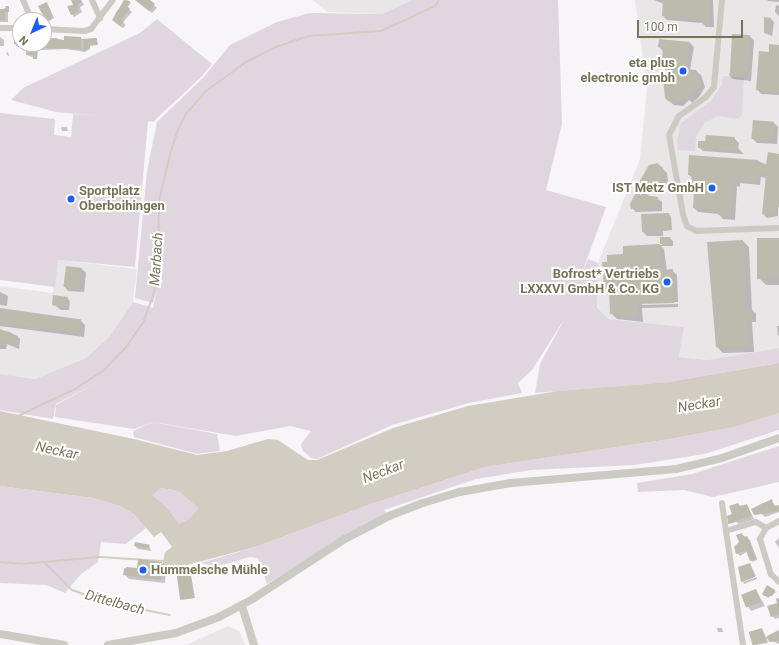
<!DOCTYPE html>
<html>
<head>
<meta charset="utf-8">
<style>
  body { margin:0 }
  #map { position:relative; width:779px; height:645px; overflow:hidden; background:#f7f5f8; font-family:Roboto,sans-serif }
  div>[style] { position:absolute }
  .built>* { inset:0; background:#e8e6e6 }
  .green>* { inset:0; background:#e0d6df }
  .water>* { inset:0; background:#d1cdc3 }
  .shadow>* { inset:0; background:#0003 }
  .stream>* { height:2px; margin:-1px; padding:0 1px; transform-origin:1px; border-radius:1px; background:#d1cdc3 }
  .building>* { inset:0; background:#bdbbae; transform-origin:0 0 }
  .minor>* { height:6px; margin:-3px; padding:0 3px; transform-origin:3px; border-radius:3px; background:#cccbc3 }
  .tertiary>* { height:8px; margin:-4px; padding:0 4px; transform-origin:4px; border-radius:4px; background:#cccbc3 }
  .dots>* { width:11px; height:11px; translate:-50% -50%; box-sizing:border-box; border:2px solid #fff; border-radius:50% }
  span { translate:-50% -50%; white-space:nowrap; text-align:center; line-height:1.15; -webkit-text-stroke:4px #fff; paint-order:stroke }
  .poi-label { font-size:13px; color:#767458; font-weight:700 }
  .right { translate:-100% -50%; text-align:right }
  .left { translate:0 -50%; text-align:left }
  .water-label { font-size:14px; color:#7c745c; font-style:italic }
  .north { position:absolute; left:12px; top:12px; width:40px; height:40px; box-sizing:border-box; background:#fff; border:1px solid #c8c7bc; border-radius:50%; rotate:224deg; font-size:11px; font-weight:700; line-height:16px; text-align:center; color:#767458 }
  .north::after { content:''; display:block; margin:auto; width:14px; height:18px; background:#1f5dee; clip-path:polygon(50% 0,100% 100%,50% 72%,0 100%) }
  .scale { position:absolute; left:637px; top:20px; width:106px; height:18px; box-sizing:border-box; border:2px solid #767458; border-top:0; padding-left:5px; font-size:12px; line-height:14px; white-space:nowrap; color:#767458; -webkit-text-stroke:3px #fff; paint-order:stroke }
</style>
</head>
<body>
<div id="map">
  <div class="built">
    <div style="clip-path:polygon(313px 0,412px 0,382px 14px,327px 12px)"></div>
    <div style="clip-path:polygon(635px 0,779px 0,779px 348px,707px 360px,679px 357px,684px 327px,609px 319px,597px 306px,598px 263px,640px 159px,647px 89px)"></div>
    <div style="clip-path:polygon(58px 260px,137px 269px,133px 302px,110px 336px,86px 358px,35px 379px,0 374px,0 286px,53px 293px)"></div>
    <div style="clip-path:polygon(228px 626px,239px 631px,245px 645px,186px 645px)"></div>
  </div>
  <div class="green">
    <div style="clip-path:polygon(412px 0,558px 0,562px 124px,546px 190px,606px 207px,576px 290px,588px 259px,598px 263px,597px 307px,609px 319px,684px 327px,679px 357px,707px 360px,779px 348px,779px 363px,669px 382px,535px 393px,540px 364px,565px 318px,532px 370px,518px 383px,522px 393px,469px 403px,392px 425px,317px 459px,311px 458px,302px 450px,301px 444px,311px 431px,290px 426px,236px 436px,153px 422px,134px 429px,55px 417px,56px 405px,96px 383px,112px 369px,96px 383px,56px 404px,53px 419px,0 410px,0 374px,35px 379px,86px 358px,110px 336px,133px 302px,153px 308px,157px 289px,153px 303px,135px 298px,147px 171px,157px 122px,203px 78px,230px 45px,277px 22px,310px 13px,382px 14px)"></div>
    <div style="clip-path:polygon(157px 19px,212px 64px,202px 76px,153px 122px,148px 121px,135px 267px,58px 260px,55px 287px,0 280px,0 113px,55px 119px,54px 135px,71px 137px,73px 114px,100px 116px,56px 112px,11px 100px,23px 88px,140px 33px)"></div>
    <div style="clip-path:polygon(723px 76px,744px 78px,742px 115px,738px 119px,718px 116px,704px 123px,696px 137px,695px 151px,678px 150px,677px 142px,681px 123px,711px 101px,722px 85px)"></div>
    <div style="clip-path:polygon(779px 413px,779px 430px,705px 454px,635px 465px,532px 470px,476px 479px,384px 510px,387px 513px,267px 584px,258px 558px,250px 557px,215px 567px,201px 563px,255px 547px,371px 504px,485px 467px,670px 439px,735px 427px)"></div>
    <div style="clip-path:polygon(153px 422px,217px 434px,220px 451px,197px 454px,134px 437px,133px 431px)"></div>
    <div style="clip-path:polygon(779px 446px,779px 482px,713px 497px,684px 490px,638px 492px,637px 483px,692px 474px)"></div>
    <div style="clip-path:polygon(0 486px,93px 498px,120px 506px,134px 514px,147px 527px,126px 544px,101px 542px,98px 562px,81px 574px,65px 593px,46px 585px,0 583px)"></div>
    <div style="clip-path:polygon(161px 488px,178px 491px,198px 508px,189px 519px,179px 525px,167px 508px,151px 495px)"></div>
  </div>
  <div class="water">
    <div style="clip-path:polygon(evenodd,779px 363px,779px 413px,735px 427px,670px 439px,485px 467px,371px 504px,255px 547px,161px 572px,165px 552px,172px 547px,161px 532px,154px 537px,134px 514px,120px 506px,93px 498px,0 486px,0 411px,134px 439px,197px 455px,227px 451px,268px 439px,278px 440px,308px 460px,317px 460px,393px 428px,468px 406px,558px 391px,669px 382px,779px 363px,161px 488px,178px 491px,198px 508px,189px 519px,179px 524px,167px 508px,152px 495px,161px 488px)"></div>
  </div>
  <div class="shadow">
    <div style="clip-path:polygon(72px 0,81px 0,84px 5px,80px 7px,82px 12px,74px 17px,72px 14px,75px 6px)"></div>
    <div style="clip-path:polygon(126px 0,131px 3px,127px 8px,132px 12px,123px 22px,126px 25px,123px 28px,116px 23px,115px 14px)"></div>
    <div style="clip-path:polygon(136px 0,148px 0,157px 8px,152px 13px)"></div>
    <div style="clip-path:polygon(654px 0,713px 0,714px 27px,706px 27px,702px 23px,667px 20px,663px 16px,664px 4px)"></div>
    <div style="clip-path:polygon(767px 0,779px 0,779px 2px,768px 1px)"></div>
    <div style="clip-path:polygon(47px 3px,54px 18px,48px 22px,39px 7px)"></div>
    <div style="clip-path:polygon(776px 5px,779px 6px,779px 16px,775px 12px)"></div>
    <div style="clip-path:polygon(8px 7px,8px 22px,0 22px,0 10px)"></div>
    <div style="clip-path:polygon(771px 19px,774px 22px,772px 36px,765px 33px)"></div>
    <div style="clip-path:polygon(20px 36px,20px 44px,32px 44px,32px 49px,38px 50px,37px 59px,27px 55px,27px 47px,17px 47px,15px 44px)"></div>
    <div style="clip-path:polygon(750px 36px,754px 41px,751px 81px,733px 79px,729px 75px)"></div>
    <div style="clip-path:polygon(0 37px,4px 40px,4px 46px,0 46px)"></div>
    <div style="clip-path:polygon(65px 37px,97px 40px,98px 45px,90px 46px,90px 49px,85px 52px,66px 49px,42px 50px,40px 47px,40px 44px,44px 44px,44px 38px,56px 38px,65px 42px)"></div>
    <div style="clip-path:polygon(690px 43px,694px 47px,690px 70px,696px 71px,701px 75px,705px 87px,699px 97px,692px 103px,689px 100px,683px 106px,674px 105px,669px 101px,668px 72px,662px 67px,663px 51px,659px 47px)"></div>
    <div style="clip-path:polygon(779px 46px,779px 95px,761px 94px,757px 89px,769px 53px)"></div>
    <div style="clip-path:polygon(8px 52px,9px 56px,8px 56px,6px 53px)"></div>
    <div style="clip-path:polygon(653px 75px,657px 76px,657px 81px,653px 80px)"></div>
    <div style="clip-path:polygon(774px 123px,778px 127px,777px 144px,757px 143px,752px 138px)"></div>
    <div style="clip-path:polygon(61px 127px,67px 127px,68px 131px,62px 131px)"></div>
    <div style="clip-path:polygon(734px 138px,739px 143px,738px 149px,744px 154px,703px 151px,699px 147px,706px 142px)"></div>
    <div style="clip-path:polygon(779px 155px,778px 216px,767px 218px,763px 214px,766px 178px,761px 177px,760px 185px,740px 183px,740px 187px,737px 186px,735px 220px,723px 219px,719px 214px,698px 212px,694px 208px,695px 195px,691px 191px,692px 178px,689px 175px,758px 161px,767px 165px)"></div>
    <div style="clip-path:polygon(662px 168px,667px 173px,668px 181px,665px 186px,644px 188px,645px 192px,651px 198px,657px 198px,662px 202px,662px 211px,636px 212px,632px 208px,644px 188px,640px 184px)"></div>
    <div style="clip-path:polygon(669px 214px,671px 217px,672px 230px,663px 231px,663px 236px,647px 236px,643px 232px)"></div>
    <div style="clip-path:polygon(661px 238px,670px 238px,673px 241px,673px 246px,661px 246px,664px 249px,667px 271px,672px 270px,677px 275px,678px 302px,642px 303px,642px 305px,678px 304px,678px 307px,642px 308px,643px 322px,617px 319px,611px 313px,610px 295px,605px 289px,604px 263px,624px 255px,624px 247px,662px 245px)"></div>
    <div style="clip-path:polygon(779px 239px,779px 285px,766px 285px,760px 279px)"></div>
    <div style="clip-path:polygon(743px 241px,749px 247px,752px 311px,756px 313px,756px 322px,752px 322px,754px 352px,723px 353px,717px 347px,708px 243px)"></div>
    <div style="clip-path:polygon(82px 269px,86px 273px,84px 292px,68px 291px,64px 286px)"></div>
    <div style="clip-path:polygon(0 292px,8px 296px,7px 306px,0 305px)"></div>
    <div style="clip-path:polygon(67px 298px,70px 301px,69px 310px,61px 310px,53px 304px)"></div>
    <div style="clip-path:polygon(0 309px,81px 321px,85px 325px,84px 337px,0 326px)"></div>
    <div style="clip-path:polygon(777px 326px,779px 326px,779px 336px,778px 335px)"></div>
    <div style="clip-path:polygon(0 330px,10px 332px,20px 339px,19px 349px,7px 344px,6px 349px,0 349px)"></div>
    <div style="clip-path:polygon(771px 500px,776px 507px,779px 506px,779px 512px,765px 517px,761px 513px,754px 514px,759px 505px)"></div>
    <div style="clip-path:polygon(738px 504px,741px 507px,747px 505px,754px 519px,739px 524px,736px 522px,730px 524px)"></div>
    <div style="clip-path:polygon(741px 534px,750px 540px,757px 560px,752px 562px,748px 551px,740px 556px,737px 553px)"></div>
    <div style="clip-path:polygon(779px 538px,779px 548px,775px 542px)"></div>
    <div style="clip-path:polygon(135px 546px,149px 546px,151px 551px,138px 549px)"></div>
    <div style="clip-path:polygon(139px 560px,162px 563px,166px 567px,165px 583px,129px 579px,124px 574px,138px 569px)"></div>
    <div style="clip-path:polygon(750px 564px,756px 576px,742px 582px,742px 581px)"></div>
    <div style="clip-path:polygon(190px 570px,195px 598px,182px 600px,181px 599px)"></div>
    <div style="clip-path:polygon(757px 577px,757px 579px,744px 584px,743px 582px)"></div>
    <div style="clip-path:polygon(768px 586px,776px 592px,768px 598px,763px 594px)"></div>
    <div style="clip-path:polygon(756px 590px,765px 606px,751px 611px,742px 595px)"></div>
    <div style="clip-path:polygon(779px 599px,779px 618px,775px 619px,772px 616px)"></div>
    <div style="clip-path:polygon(717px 628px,722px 628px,723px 632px,718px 632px)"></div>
    <div style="clip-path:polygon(762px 629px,766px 637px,770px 636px,773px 638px,772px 634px,779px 631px,779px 644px,767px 639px,768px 643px,754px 645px)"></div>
  </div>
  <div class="stream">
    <div style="left:18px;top:416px;width:63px;rotate:-25.3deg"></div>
    <div style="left:75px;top:389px;width:35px;rotate:-33deg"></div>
    <div style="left:104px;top:370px;width:32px;rotate:-46deg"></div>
    <div style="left:126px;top:347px;width:29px;rotate:-55deg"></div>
    <div style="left:143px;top:323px;width:29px;rotate:-70deg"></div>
    <div style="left:153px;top:296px;width:23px;rotate:-77deg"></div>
    <div style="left:158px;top:274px;width:73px;rotate:-89.2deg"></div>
    <div style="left:159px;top:201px;width:48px;rotate:-76.8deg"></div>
    <div style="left:170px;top:154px;width:26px;rotate:-72deg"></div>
    <div style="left:178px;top:129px;width:17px;rotate:-62deg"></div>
    <div style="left:186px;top:114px;width:30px;rotate:-49deg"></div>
    <div style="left:206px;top:91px;width:49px;rotate:-35.9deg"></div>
    <div style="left:246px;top:62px;width:30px;rotate:-27deg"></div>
    <div style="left:273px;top:48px;width:37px;rotate:-19deg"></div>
    <div style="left:308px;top:36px;width:73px;rotate:-3.9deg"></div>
    <div style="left:381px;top:31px;width:60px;rotate:-24.8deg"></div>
    <div style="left:435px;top:6px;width:7px;rotate:-56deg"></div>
    <div style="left:0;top:562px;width:21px;rotate:5deg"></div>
    <div style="left:21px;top:564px;width:79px;rotate:-5.1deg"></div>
    <div style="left:100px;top:557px;width:63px;rotate:3.6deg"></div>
    <div style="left:45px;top:563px;width:38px;rotate:45deg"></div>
    <div style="left:72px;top:590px;width:36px;rotate:19deg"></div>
    <div style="left:106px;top:602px;width:65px;rotate:11.5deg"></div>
  </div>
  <div class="building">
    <div style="clip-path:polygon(71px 0,81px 0,82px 2px,78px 4px,78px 12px,71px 15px,67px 6px,73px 5px)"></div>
    <div style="clip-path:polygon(124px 0,130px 1px,127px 6px,130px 9px,121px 19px,124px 21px,120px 26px,112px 20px)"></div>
    <div style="clip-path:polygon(135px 0,150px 0,155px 4px,149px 11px)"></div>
    <div style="clip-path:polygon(663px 0,709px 0,710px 23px,700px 23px,700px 20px,662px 16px)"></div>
    <div style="clip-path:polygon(47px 2px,52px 15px,51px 19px,46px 21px,38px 6px)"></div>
    <div style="clip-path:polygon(6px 6px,9px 6px,9px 12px,5px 12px,5px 20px,0 20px,0 9px,5px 9px)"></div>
    <div style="clip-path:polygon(764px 17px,771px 18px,770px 34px,764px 33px)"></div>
    <div style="left:732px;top:34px;width:18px;height:41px;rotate:3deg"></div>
    <div style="left:14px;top:35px;width:6px;height:9px"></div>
    <div style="clip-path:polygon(64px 36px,81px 37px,81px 49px,39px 48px,39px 44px,44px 44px,44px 37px,64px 40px)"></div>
    <div style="clip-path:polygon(94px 38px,97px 38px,97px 44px,90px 45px,90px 48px,83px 51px,84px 39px)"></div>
    <div style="clip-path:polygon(659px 39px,690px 42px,686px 69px,696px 70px,701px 82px,695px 93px,687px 100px,684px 97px,678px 102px,668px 101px,665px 98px,663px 78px,667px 75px,668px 68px,661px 68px,663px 48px,658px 47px)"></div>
    <div style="clip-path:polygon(769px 44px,779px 45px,779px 92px,756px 90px,759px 51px,769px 52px)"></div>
    <div style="clip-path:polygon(26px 47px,37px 48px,37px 59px,33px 59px,33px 55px,26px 55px)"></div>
    <div style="left:753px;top:120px;width:21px;height:19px;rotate:5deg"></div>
    <div style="clip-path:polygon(706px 135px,735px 137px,734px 144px,741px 151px,698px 148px,698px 141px,705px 141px)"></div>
    <div style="clip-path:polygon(768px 152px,779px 154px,779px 206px,774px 212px,762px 214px,766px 175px,757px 174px,756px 181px,740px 180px,739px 186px,733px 185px,731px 216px,718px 215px,718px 210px,693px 208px,694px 192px,690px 191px,692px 175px,688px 175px,689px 155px,758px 160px,758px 163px,766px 164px)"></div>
    <div style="clip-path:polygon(657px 163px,663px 168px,664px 176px,658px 187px,638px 184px,649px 165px)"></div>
    <div style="clip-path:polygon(644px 187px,644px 195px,658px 197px,658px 207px,645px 208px,645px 211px,635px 212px,635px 208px,631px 209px,630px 204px,638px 188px)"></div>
    <div style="clip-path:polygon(669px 213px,670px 228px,659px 229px,659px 232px,642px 232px,641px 214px)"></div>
    <div style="left:660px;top:237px;width:10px;height:7px"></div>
    <div style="left:779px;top:238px;width:41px;height:22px;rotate:90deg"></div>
    <div style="clip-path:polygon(743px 240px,746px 310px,753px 310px,754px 320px,747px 320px,748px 346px,716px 347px,707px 242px)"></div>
    <div style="clip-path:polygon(660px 244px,661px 270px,673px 269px,674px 303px,637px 304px,638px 316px,610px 314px,609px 289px,604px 289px,602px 262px,607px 262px,607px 255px,623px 254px,623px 246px)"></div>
    <div style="left:66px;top:266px;width:16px;height:21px;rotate:7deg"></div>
    <div style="clip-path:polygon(53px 295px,68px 297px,67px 308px,52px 305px)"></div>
    <div style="left:0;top:308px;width:82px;height:14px;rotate:8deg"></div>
    <div style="clip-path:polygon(0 329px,18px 336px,16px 347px,2px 342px,0 345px)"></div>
    <div style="clip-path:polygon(772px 499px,774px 506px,779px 505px,779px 511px,754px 515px,751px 509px)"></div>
    <div style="clip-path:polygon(738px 503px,740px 506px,747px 504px,752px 516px,728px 524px,727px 516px,732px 514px,729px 506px)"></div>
    <div style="clip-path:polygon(742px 533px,743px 537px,747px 536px,757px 559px,750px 561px,745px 548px,744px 551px,736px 554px,734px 547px,739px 542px,736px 535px)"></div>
    <div style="left:135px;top:542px;width:15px;height:4px;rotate:11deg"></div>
    <div style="clip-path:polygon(138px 559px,162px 562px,161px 580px,123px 575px,124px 569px,127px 567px,137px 568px)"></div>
    <div style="clip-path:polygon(750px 563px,755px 577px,741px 582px,738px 567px)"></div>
    <div style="left:190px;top:569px;width:29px;height:14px;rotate:82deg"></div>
    <div style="clip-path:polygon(767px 585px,775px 590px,772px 596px,764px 596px,762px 594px)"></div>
    <div style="left:756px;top:589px;width:14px;height:16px;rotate:69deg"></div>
    <div style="clip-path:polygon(779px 598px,779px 614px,771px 617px,767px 606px,777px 603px,776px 599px)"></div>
    <div style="left:762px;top:628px;width:14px;height:14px;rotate:73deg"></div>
    <div style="clip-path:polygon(779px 630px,779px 641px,769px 642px,767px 636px)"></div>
  </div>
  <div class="minor">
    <div style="left:23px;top:0;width:22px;rotate:66deg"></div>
    <div style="left:92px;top:0;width:20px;rotate:66deg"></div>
    <div style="left:722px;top:0;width:87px;rotate:95.3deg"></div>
    <div style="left:714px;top:87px;width:13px;rotate:129deg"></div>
    <div style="left:706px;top:97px;width:33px;rotate:145deg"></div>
    <div style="left:679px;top:116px;width:21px;rotate:118deg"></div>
    <div style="left:669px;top:135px;width:80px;rotate:80deg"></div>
    <div style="left:683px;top:214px;width:13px;rotate:72deg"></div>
    <div style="left:687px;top:226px;width:10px;rotate:29deg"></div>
    <div style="left:696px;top:231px;width:83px;rotate:-2.1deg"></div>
    <div style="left:0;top:28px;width:20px"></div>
    <div style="left:44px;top:29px;width:40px;rotate:2.9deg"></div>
    <div style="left:84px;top:31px;width:7px;rotate:-16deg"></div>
    <div style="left:91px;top:29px;width:36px;rotate:-53deg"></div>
    <div style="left:722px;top:503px;width:28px;rotate:82deg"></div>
    <div style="left:779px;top:521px;width:15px;rotate:152deg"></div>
    <div style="left:766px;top:528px;width:13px;rotate:119deg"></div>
    <div style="left:760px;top:539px;width:37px;rotate:73deg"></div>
    <div style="left:771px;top:574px;width:11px;rotate:45deg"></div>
    <div style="left:743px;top:645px;width:115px;rotate:-98.5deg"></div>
    <div style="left:726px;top:531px;width:31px;rotate:-17deg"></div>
    <div style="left:756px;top:522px;width:12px;rotate:31deg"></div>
  </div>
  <div class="tertiary">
    <div style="left:242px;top:606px;width:41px;rotate:72.9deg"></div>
    <div style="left:0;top:634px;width:65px;rotate:9.8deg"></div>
    <div style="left:108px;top:645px;width:69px;rotate:-10deg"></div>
    <div style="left:176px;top:633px;width:46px;rotate:-20.4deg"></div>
    <div style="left:219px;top:617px;width:40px;rotate:-28deg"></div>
    <div style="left:254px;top:598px;width:108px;rotate:-33deg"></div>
    <div style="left:345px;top:539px;width:50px;rotate:-27.6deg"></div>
    <div style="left:389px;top:516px;width:36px;rotate:-21deg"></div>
    <div style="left:423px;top:503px;width:39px;rotate:-17deg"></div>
    <div style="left:460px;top:492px;width:52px;rotate:-10deg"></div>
    <div style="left:511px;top:483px;width:166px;rotate:-4.8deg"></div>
    <div style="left:676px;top:469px;width:47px;rotate:-13.4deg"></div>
    <div style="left:722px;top:458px;width:60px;rotate:-19.3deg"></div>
  </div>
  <div class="dots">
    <div style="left:683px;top:71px;background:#1f5dee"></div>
    <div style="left:712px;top:188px;background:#1f5dee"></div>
    <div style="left:71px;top:199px;background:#1f5dee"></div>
    <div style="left:667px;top:282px;background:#1f5dee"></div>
    <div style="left:143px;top:570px;background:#1f5dee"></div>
  </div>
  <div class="poi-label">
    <span class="right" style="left:675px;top:71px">eta plus<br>electronic gmbh</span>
    <span class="right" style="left:704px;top:188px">IST Metz GmbH</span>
    <span class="left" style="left:79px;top:199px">Sportplatz<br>Oberboihingen</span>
    <span class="right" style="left:659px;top:282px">Bofrost* Vertriebs<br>LXXXVI GmbH &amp; Co. KG</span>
    <span class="left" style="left:151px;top:570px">Hummelsche Mühle</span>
  </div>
  <div class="water-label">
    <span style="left:156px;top:259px;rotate:-86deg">Marbach</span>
    <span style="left:699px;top:404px;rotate:-9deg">Neckar</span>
    <span style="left:57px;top:450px;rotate:12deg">Neckar</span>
    <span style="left:383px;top:471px;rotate:-21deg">Neckar</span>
    <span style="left:115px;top:602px;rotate:15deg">Dittelbach</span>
  </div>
  <div class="north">N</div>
  <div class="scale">100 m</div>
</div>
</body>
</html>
